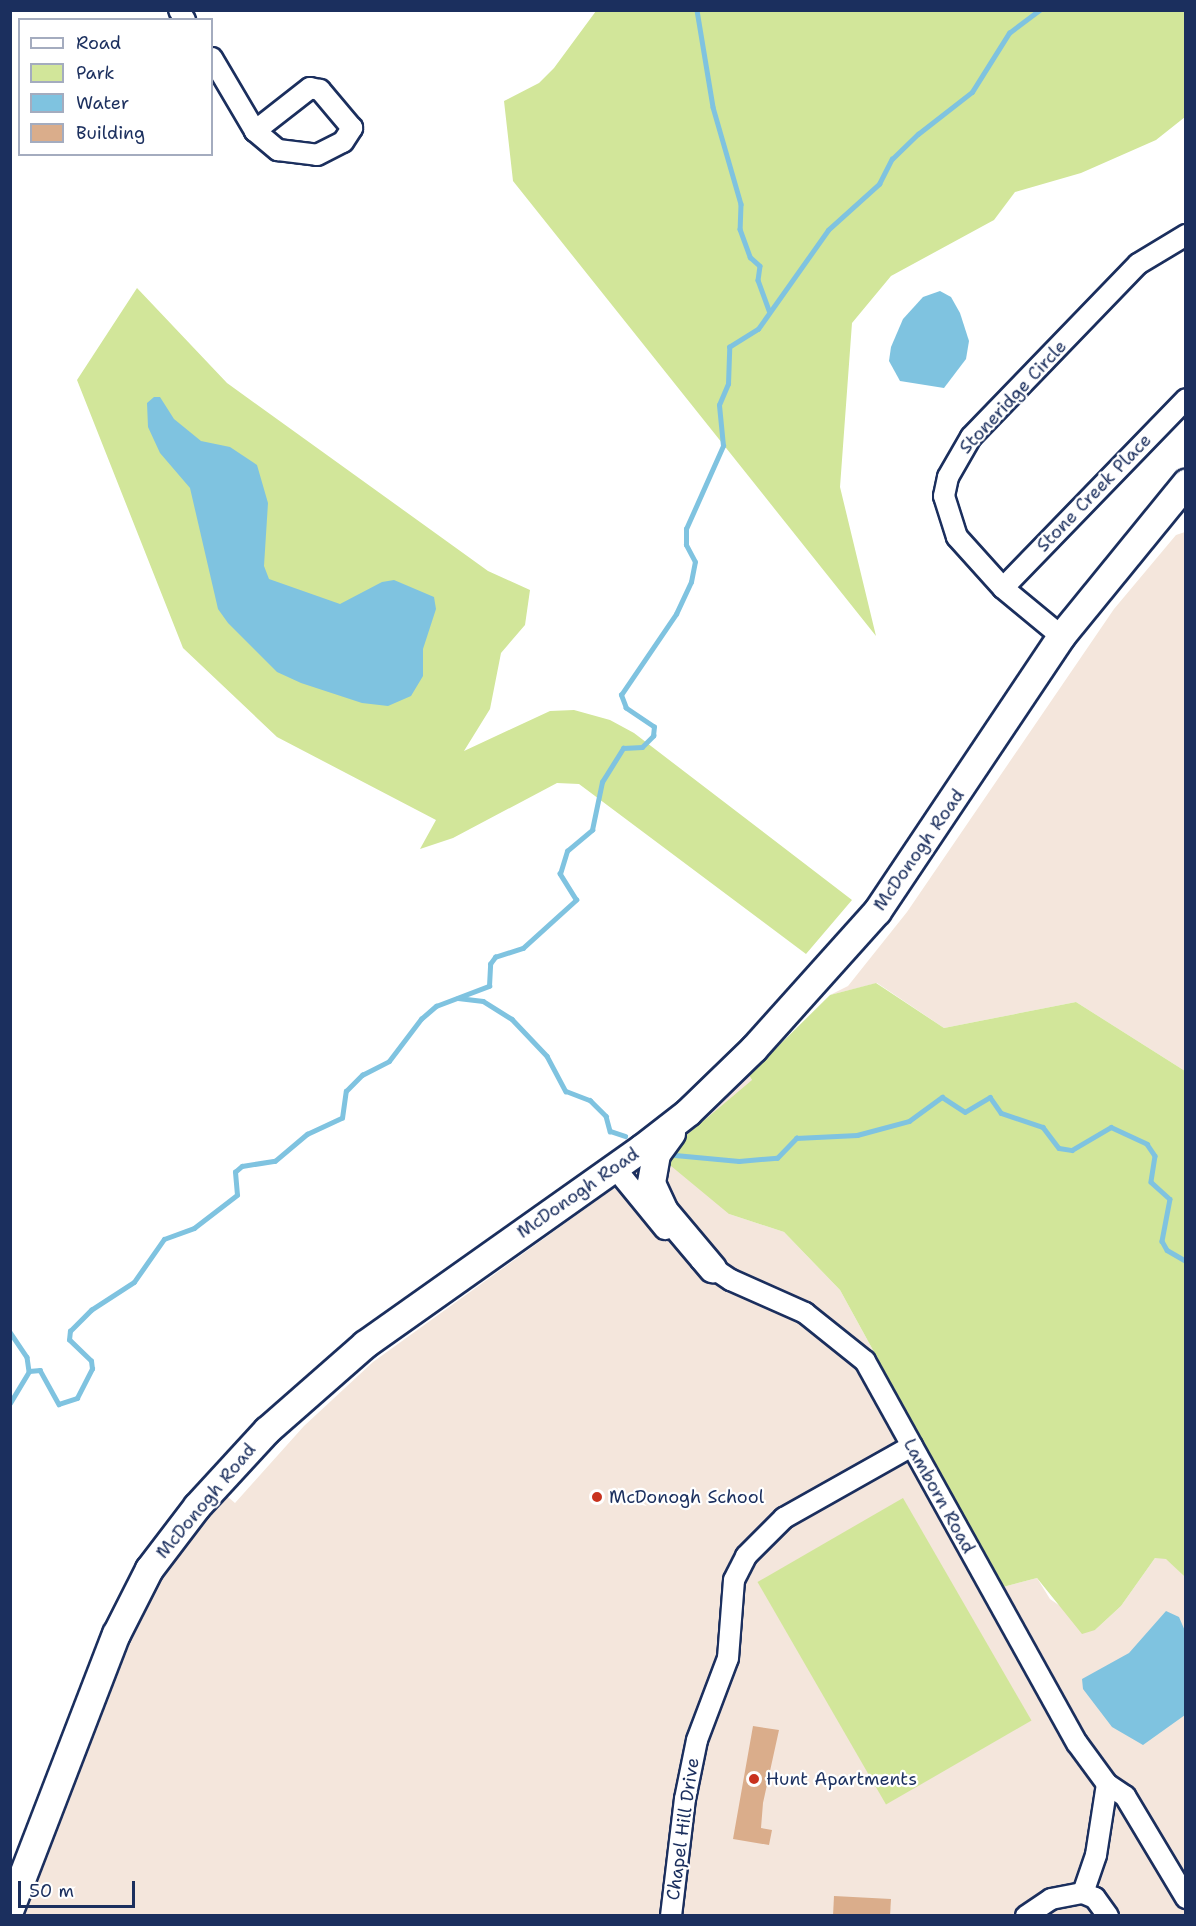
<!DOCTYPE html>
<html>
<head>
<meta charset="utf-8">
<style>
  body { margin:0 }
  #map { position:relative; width:1196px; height:1926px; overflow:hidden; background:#fff; font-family:"Shantell Sans",sans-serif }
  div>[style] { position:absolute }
  .built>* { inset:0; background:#f4e6dc }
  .green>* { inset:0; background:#d2e69a; transform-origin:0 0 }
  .water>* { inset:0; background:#7fc3e0 }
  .stream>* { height:4.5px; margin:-2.25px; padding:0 2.25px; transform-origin:2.25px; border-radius:2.25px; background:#7fc3e0 }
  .building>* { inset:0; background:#daad8b }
  .roads { filter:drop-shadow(2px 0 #1b2f5e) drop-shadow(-2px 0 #1b2f5e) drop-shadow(0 2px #1b2f5e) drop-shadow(0 -2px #1b2f5e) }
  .minor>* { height:20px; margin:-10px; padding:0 10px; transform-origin:10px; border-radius:10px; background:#fff }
  .secondary>* { height:27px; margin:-13.5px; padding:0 13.5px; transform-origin:13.5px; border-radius:13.5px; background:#fff }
  .dots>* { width:16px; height:16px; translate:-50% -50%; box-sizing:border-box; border:3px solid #fff; border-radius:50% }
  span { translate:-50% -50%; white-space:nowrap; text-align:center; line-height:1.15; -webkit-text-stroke:4.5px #fff; paint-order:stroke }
  .street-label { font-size:18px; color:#1b2f5e }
  .poi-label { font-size:18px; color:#1b2f5e }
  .left { translate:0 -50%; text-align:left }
  .frame { position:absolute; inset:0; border:12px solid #1b2f5e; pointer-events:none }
  .legend { position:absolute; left:18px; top:18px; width:195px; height:138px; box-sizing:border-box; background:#fff; border:2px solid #a4acbf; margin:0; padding:8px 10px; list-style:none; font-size:18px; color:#1b2f5e }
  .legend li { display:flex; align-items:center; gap:12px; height:30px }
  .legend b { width:30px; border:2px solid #a4acbf }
  .scale { position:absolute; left:18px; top:1881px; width:117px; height:27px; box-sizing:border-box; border:3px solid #1b2f5e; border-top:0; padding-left:8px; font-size:18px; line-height:21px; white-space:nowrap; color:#1b2f5e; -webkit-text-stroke:4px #fff; paint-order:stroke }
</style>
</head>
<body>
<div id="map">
  <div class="built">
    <div style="clip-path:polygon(1185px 532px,1185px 1071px,1076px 1002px,944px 1028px,877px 983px,830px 995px,848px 986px,907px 912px,1114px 609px,1176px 535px)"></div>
    <div style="clip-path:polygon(749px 1075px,752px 1080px,729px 1214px,784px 1232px,840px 1290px,1003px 1587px,1037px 1578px,1050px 1599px,1095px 1630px,1121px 1606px,1155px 1558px,1166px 1558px,1185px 1577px,1185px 1915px,14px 1916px,121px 1641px,154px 1579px,221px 1491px,235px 1503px,304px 1426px,373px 1362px,614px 1188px,612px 1184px)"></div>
  </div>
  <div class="green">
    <div style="clip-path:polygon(596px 11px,1185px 11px,1185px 117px,1156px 140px,1081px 173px,1015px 192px,994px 220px,891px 276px,852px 323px,840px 487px,876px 636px,513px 181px,504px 101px,539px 83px,554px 68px)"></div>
    <div style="clip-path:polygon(137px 288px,227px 383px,488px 571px,530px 590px,525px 625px,501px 653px,490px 709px,464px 751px,550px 711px,574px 710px,610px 720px,634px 733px,852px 900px,806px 954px,579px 784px,557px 783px,453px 838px,420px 849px,436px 820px,277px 737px,183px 648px,77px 380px)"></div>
    <div style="clip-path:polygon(876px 983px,944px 1028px,1076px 1002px,1185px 1071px,1185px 1577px,1166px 1559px,1155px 1558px,1121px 1606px,1095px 1630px,1082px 1634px,1037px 1578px,1003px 1587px,840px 1290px,784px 1232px,729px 1214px,665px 1161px,682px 1139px,752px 1080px,749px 1075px,830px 995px)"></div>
    <div style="left:903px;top:1498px;width:257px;height:168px;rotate:60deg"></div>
  </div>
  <div class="water">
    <div style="clip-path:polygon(940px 291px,951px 297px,960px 313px,969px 341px,966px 359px,944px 388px,900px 381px,889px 361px,891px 347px,903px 319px,923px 297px)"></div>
    <div style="clip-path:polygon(154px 397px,160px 397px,174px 419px,201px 441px,230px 447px,257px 465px,268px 503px,264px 566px,269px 579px,340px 604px,382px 582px,394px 580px,434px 597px,436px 609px,423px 649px,423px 676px,411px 696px,388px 706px,362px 703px,301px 683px,277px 672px,228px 623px,218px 609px,190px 488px,160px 453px,148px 427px,147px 403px)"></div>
    <div style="clip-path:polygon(1166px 1611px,1179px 1617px,1185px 1631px,1185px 1715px,1143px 1745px,1112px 1727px,1083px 1689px,1082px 1679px,1129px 1653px)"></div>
  </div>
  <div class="stream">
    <div style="left:697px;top:10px;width:98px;rotate:80.6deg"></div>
    <div style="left:713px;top:107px;width:101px;rotate:73.9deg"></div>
    <div style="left:741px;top:204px;width:25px;rotate:92deg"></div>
    <div style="left:740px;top:229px;width:30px;rotate:70deg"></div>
    <div style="left:750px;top:257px;width:13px;rotate:42deg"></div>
    <div style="left:760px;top:266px;width:14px;rotate:98deg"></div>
    <div style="left:758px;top:280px;width:32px;rotate:70deg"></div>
    <div style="left:458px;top:998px;width:25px;rotate:7deg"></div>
    <div style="left:483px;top:1001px;width:34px;rotate:32deg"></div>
    <div style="left:512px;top:1019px;width:51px;rotate:46.6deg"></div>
    <div style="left:547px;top:1056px;width:40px;rotate:62deg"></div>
    <div style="left:566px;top:1091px;width:26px;rotate:21deg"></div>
    <div style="left:590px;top:1100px;width:23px;rotate:45deg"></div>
    <div style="left:606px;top:1116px;width:16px;rotate:75deg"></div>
    <div style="left:610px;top:1131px;width:16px;rotate:18deg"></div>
    <div style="left:675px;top:1155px;width:64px;rotate:5.4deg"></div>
    <div style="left:739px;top:1161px;width:38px;rotate:-5deg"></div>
    <div style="left:777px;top:1158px;width:28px;rotate:-46deg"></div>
    <div style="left:796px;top:1138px;width:61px;rotate:-2.8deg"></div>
    <div style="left:857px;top:1135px;width:54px;rotate:-15.1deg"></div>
    <div style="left:909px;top:1121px;width:41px;rotate:-36deg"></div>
    <div style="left:942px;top:1097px;width:27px;rotate:33deg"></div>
    <div style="left:965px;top:1112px;width:29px;rotate:-31deg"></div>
    <div style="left:990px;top:1097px;width:19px;rotate:55deg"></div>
    <div style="left:1001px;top:1113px;width:44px;rotate:18.4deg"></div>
    <div style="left:1043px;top:1127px;width:26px;rotate:53deg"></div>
    <div style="left:1059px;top:1148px;width:13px;rotate:9deg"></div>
    <div style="left:1072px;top:1150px;width:45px;rotate:-30.5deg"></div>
    <div style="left:1111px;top:1127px;width:40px;rotate:25deg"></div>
    <div style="left:1147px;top:1144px;width:14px;rotate:56deg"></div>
    <div style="left:1155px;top:1156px;width:26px;rotate:99deg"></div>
    <div style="left:1151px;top:1182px;width:25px;rotate:42deg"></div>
    <div style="left:1170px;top:1199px;width:43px;rotate:100.8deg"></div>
    <div style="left:1162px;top:1241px;width:10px;rotate:61deg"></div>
    <div style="left:1167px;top:1250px;width:22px;rotate:30deg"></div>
    <div style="left:10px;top:1332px;width:30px;rotate:56deg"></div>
    <div style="left:27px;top:1357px;width:14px;rotate:82deg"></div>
    <div style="left:10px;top:1403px;width:37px;rotate:-59deg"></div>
    <div style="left:29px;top:1371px;width:11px;rotate:-5deg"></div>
    <div style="left:40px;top:1370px;width:39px;rotate:61deg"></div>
    <div style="left:59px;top:1404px;width:19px;rotate:-18deg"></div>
    <div style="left:77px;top:1398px;width:33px;rotate:-63deg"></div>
    <div style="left:92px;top:1369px;width:8px;rotate:-97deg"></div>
    <div style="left:91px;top:1361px;width:30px;rotate:-136deg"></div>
    <div style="left:69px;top:1340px;width:9px;rotate:-84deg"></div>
    <div style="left:70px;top:1331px;width:30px;rotate:-45deg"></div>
    <div style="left:91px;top:1310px;width:51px;rotate:-33.1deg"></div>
    <div style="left:134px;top:1282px;width:52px;rotate:-55.1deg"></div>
    <div style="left:164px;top:1239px;width:32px;rotate:-20deg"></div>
    <div style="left:194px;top:1228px;width:54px;rotate:-37.5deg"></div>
    <div style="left:237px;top:1195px;width:23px;rotate:-95deg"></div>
    <div style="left:235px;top:1172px;width:9px;rotate:-41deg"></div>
    <div style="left:242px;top:1166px;width:33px;rotate:-9deg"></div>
    <div style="left:275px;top:1161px;width:42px;rotate:-40.2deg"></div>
    <div style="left:307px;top:1134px;width:38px;rotate:-25deg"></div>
    <div style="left:342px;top:1118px;width:27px;rotate:-82deg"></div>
    <div style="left:346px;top:1091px;width:23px;rotate:-45deg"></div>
    <div style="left:362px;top:1075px;width:30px;rotate:-27deg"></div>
    <div style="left:389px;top:1061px;width:53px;rotate:-52.7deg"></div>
    <div style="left:421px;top:1019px;width:20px;rotate:-41deg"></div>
    <div style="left:436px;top:1006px;width:57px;rotate:-20.7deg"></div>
    <div style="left:489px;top:986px;width:22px;rotate:-87deg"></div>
    <div style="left:490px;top:964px;width:9px;rotate:-54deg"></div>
    <div style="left:495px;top:957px;width:29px;rotate:-18deg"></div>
    <div style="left:523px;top:948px;width:72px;rotate:-42.2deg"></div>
    <div style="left:576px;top:900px;width:31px;rotate:-122deg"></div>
    <div style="left:560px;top:874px;width:24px;rotate:-73deg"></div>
    <div style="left:567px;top:851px;width:33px;rotate:-40deg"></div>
    <div style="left:592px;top:830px;width:49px;rotate:-78.2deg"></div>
    <div style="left:602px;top:782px;width:40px;rotate:-58deg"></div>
    <div style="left:623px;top:748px;width:19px;rotate:-3deg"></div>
    <div style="left:642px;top:747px;width:16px;rotate:-45deg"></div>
    <div style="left:653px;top:736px;width:9px;rotate:-84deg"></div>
    <div style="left:654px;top:727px;width:34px;rotate:-146deg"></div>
    <div style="left:626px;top:708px;width:14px;rotate:-111deg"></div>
    <div style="left:621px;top:695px;width:98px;rotate:-55.8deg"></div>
    <div style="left:676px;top:614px;width:35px;rotate:-65deg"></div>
    <div style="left:691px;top:582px;width:20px;rotate:-79deg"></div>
    <div style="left:695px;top:562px;width:19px;rotate:-118deg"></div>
    <div style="left:686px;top:545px;width:16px;rotate:-90deg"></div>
    <div style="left:686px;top:529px;width:91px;rotate:-66deg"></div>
    <div style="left:723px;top:446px;width:41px;rotate:-95.6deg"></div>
    <div style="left:719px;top:405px;width:23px;rotate:-67deg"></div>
    <div style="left:728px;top:384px;width:37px;rotate:-88deg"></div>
    <div style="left:729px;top:347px;width:34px;rotate:-32deg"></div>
    <div style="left:758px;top:329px;width:121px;rotate:-54.7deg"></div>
    <div style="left:828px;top:230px;width:69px;rotate:-42deg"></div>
    <div style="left:879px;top:184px;width:28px;rotate:-63deg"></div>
    <div style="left:892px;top:159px;width:36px;rotate:-44deg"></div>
    <div style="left:918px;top:134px;width:68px;rotate:-37.9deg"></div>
    <div style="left:972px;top:92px;width:70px;rotate:-57.9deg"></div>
    <div style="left:1009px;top:33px;width:38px;rotate:-37deg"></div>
  </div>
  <div class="building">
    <div style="clip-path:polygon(753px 1726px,779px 1730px,763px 1803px,761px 1828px,772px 1830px,769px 1845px,733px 1839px)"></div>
    <div style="clip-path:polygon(834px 1896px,891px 1899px,890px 1916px,833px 1916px)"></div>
  </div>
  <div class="roads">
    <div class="minor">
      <div style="left:179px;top:10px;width:12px;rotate:59deg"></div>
      <div style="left:212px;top:58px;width:85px;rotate:59.5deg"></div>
      <div style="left:255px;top:131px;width:30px;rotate:40deg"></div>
      <div style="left:278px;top:150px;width:39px;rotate:7deg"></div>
      <div style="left:317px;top:155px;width:29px;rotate:-27deg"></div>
      <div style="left:343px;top:142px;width:17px;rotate:-57deg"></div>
      <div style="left:352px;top:128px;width:50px;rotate:-130.1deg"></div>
      <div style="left:320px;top:90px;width:10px;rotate:-169deg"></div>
      <div style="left:310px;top:88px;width:70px;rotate:142deg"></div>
      <div style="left:1003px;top:588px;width:263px;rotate:-45.9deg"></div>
      <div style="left:1061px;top:636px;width:75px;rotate:-140.4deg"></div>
      <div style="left:1003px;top:588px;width:69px;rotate:-132deg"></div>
      <div style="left:957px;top:537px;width:43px;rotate:-107.6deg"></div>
      <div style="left:944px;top:496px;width:19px;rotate:-78deg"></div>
      <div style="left:948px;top:477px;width:46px;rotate:-60.1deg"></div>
      <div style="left:971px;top:437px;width:240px;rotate:-46deg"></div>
      <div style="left:1138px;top:264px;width:56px;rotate:-31.1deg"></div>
      <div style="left:615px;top:1168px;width:79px;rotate:50.7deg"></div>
      <div style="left:701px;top:1260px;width:36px;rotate:34deg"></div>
      <div style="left:731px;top:1280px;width:81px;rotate:24deg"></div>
      <div style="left:805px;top:1313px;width:77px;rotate:38.7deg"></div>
      <div style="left:865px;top:1361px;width:437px;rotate:61deg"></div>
      <div style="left:1077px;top:1743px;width:51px;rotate:53.8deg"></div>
      <div style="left:1107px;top:1784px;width:22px;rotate:34deg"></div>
      <div style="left:1125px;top:1796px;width:119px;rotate:59.1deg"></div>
      <div style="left:1083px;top:1893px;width:40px;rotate:-71.1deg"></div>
      <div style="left:1096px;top:1855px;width:72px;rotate:-81.2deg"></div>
      <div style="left:671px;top:1916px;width:118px;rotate:-83.2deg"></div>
      <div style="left:685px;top:1799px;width:60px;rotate:-78.5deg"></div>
      <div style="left:697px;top:1740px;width:88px;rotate:-69.3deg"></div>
      <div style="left:728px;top:1658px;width:78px;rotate:-85.6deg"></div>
      <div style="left:734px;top:1580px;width:27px;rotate:-63deg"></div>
      <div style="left:746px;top:1556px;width:54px;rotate:-45deg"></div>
      <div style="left:784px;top:1518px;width:147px;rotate:-29.4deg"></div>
      <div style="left:1026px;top:1916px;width:30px;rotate:-34deg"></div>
      <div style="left:1051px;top:1899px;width:33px;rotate:-11deg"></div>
      <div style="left:1083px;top:1893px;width:13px;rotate:23deg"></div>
      <div style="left:1095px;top:1898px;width:22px;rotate:54deg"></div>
    </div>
    <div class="secondary">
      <div style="left:671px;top:1133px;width:26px;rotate:126deg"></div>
      <div style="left:656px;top:1154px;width:29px;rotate:100deg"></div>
      <div style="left:651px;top:1183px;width:31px;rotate:65deg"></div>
      <div style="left:664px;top:1211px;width:75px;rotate:49.9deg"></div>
      <div style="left:10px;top:1908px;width:294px;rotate:-68.9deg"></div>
      <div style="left:116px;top:1634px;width:73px;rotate:-63.1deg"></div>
      <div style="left:149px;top:1569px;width:79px;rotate:-52.7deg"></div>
      <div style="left:197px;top:1506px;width:103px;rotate:-47.4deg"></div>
      <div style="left:267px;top:1430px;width:130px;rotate:-41.3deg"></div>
      <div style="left:365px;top:1344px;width:339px;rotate:-35.3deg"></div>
      <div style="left:642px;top:1148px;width:58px;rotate:-38deg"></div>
      <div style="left:688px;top:1112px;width:92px;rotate:-44.1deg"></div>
      <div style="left:754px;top:1048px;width:184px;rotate:-48.1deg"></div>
      <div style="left:877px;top:911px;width:331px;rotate:-56.2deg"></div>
      <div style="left:1061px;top:636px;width:198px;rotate:-50.8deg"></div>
    </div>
  </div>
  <div class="dots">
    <div style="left:597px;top:1497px;background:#c8321e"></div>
    <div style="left:754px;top:1779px;background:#c8321e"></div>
  </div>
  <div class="street-label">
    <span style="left:1013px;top:397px;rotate:-47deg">Stoneridge Circle</span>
    <span style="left:1094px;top:493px;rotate:-46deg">Stone Creek Place</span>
    <span style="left:919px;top:850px;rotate:-55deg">McDonogh Road</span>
    <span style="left:578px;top:1193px;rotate:-35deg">McDonogh Road</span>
    <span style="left:939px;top:1496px;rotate:61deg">Lamborn Road</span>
    <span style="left:206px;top:1501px;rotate:-50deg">McDonogh Road</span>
    <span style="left:683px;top:1829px;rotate:-82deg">Chapel Hill Drive</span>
  </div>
  <div class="poi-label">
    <span class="left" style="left:609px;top:1497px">McDonogh School</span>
    <span class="left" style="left:766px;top:1779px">Hunt Apartments</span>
  </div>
  <div class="frame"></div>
  <ul class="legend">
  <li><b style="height:8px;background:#fff"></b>Road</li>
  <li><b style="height:16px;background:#d2e69a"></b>Park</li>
  <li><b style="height:16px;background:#7fc3e0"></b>Water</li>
  <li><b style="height:16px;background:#daad8b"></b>Building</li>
  </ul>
  <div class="scale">50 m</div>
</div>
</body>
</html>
